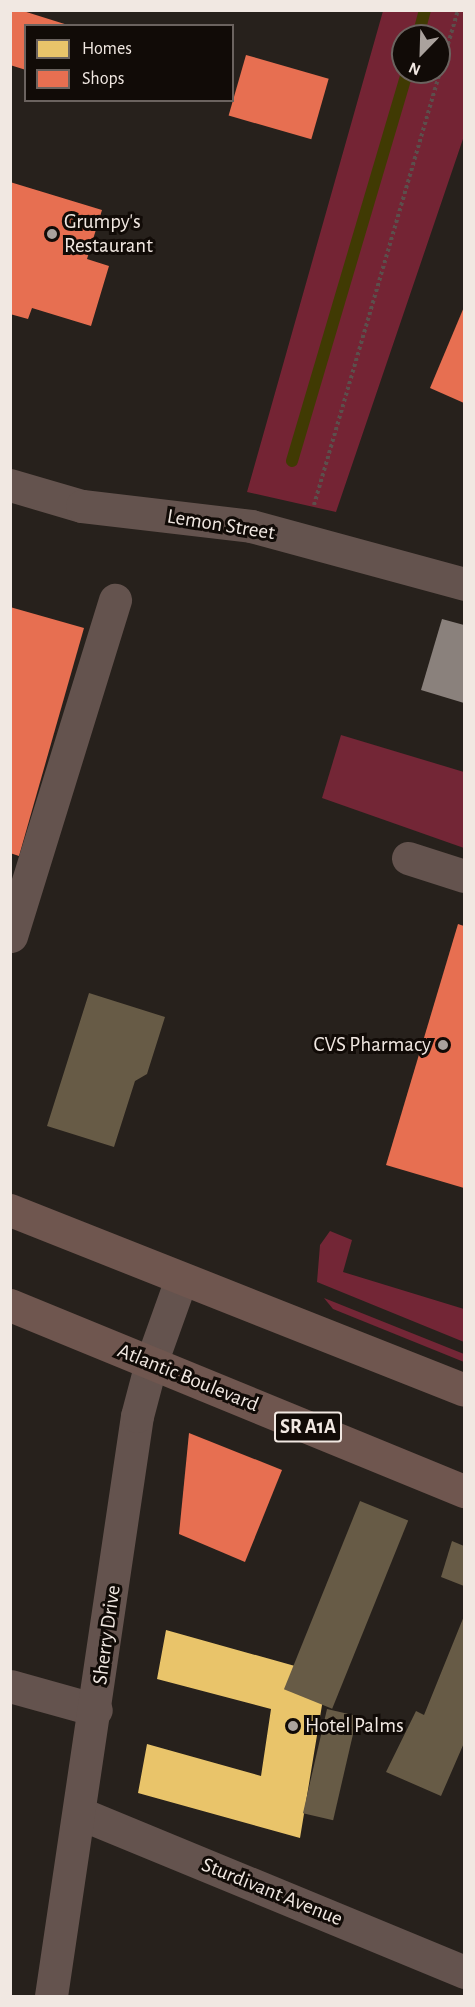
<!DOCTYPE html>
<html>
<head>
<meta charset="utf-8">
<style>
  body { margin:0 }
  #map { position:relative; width:475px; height:2007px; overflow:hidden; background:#27211c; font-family:"Alegreya Sans",sans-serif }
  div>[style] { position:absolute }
  .green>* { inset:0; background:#732636 }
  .forest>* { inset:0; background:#742434 }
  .homes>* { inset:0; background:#e9c46a }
  .shops>* { inset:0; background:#e76f51; transform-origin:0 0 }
  .industry>* { inset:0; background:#8a817c }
  .stream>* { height:12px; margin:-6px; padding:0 6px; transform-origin:6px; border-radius:6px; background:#403a03 }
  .building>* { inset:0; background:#675b46; transform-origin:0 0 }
  .path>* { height:4px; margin-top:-2px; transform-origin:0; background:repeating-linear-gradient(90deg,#5c4f4c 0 3px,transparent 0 6px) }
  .minor>* { height:33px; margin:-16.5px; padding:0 16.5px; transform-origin:16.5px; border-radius:16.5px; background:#64534e }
  .highway>* { height:33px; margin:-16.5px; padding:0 16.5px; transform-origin:16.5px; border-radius:16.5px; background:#6f564f }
  .dots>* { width:16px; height:16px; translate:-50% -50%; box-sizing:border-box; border:3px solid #110b07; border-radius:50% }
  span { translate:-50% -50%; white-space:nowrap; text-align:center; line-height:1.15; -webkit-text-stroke:6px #110b07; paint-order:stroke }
  .shield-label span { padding:2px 4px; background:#110b07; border:2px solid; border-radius:4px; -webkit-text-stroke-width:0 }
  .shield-label { font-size:20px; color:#f1e8e2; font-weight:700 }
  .poi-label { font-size:21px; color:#f1e8e2 }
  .left { translate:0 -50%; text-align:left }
  .right { translate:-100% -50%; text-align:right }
  .street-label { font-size:21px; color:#f1e8e2 }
  .frame { position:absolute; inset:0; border:12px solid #f1e8e2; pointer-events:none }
  .legend { position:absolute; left:24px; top:24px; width:210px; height:78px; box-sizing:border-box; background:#110b07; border:2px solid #6b635f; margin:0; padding:8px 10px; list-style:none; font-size:18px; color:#f1e8e2 }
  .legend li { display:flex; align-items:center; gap:12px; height:30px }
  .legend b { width:30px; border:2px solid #6b635f }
  .north { position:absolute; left:391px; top:24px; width:60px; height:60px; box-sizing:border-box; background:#110b07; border:2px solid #6b635f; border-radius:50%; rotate:203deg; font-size:16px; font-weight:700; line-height:24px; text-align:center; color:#f1e8e2 }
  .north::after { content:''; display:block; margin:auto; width:21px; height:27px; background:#aaa29d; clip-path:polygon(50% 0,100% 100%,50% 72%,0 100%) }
</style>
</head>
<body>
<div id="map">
  <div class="green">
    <div style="clip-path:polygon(341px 735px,464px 772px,464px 848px,322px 798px)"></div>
    <div style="clip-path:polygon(330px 1231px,352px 1240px,343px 1272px,464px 1309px,464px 1342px,317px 1282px,320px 1245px)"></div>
    <div style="clip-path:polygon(324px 1298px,464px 1354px,464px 1362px,333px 1309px)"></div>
  </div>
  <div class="forest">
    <div style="clip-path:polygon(evenodd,383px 11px,464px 11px,464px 136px,336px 512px,247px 492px,383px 11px,403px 36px,439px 36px,439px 72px,403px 72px,403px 36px)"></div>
  </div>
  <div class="homes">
    <div style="clip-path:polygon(166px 1630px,327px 1675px,300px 1838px,138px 1793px,147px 1744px,261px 1776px,271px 1709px,157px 1679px)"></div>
  </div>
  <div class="shops">
    <div style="clip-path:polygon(10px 10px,20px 10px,71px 26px,26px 26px,26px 70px,10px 65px)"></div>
    <div style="left:246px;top:55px;width:86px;height:63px;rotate:16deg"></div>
    <div style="clip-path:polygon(10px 182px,102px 210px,87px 259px,109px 266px,91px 326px,32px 308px,28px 319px,10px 314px)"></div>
    <div style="clip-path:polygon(464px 307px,464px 403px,430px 388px)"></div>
    <div style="clip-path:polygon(10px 607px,84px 628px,19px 856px,10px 853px)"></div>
    <div style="clip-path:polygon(458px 924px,464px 926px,464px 1188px,386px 1165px)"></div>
    <div style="clip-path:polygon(189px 1433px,282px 1470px,245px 1562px,179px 1534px)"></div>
  </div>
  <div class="industry">
    <div style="clip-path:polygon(442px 619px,464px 625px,464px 703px,421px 690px)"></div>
  </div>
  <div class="stream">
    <div style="left:418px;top:36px;width:27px;rotate:-75deg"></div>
    <div style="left:292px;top:461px;width:406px;rotate:-73.5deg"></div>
  </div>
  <div class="building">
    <div style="clip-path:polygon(89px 993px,165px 1017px,147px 1074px,135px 1081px,114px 1147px,47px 1126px)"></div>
    <div style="left:360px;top:1501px;width:52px;height:203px;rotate:22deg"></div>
    <div style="clip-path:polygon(452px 1541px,464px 1546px,464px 1586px,441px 1577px)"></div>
    <div style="clip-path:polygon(464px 1616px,464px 1743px,441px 1796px,386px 1772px,416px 1711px,424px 1715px)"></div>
    <div style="left:327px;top:1709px;width:31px;height:107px;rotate:13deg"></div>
  </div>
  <div class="path">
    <div style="left:314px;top:505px;width:516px;rotate:-73.78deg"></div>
  </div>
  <div class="minor">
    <div style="left:10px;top:485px;width:75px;rotate:16.3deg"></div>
    <div style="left:82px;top:506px;width:170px;rotate:6.7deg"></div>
    <div style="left:251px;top:526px;width:221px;rotate:15.2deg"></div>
    <div style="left:408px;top:858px;width:59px;rotate:17.8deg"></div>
    <div style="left:11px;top:936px;width:352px;rotate:-72.8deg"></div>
    <div style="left:10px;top:1686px;width:89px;rotate:15.6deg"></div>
    <div style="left:79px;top:1813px;width:417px;rotate:22.4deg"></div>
    <div style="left:51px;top:1996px;width:586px;rotate:-81.57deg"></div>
    <div style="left:137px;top:1416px;width:55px;rotate:-75.2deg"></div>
    <div style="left:151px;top:1363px;width:89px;rotate:-70.3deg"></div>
  </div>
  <div class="highway">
    <div style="left:10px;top:1210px;width:488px;rotate:21.6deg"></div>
    <div style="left:10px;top:1305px;width:491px;rotate:22.3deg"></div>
  </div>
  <div class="dots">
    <div style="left:52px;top:234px;background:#aaa29d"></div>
    <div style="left:443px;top:1045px;background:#aaa29d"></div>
    <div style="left:293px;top:1726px;background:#aaa29d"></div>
  </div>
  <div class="shield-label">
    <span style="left:308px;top:1427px">SR A1A</span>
  </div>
  <div class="poi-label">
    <span class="left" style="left:64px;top:234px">Grumpy's<br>Restaurant</span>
    <span class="right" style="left:431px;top:1045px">CVS Pharmacy</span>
    <span class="left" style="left:305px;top:1726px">Hotel Palms</span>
  </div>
  <div class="street-label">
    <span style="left:221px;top:525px;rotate:9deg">Lemon Street</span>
    <span style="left:188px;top:1378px;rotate:22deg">Atlantic Boulevard</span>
    <span style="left:107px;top:1635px;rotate:-82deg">Sherry Drive</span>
    <span style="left:272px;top:1892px;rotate:22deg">Sturdivant Avenue</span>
  </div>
  <div class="frame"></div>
  <ul class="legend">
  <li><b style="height:16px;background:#e9c46a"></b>Homes</li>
  <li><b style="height:16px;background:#e76f51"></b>Shops</li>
  </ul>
  <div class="north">N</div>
</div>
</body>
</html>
